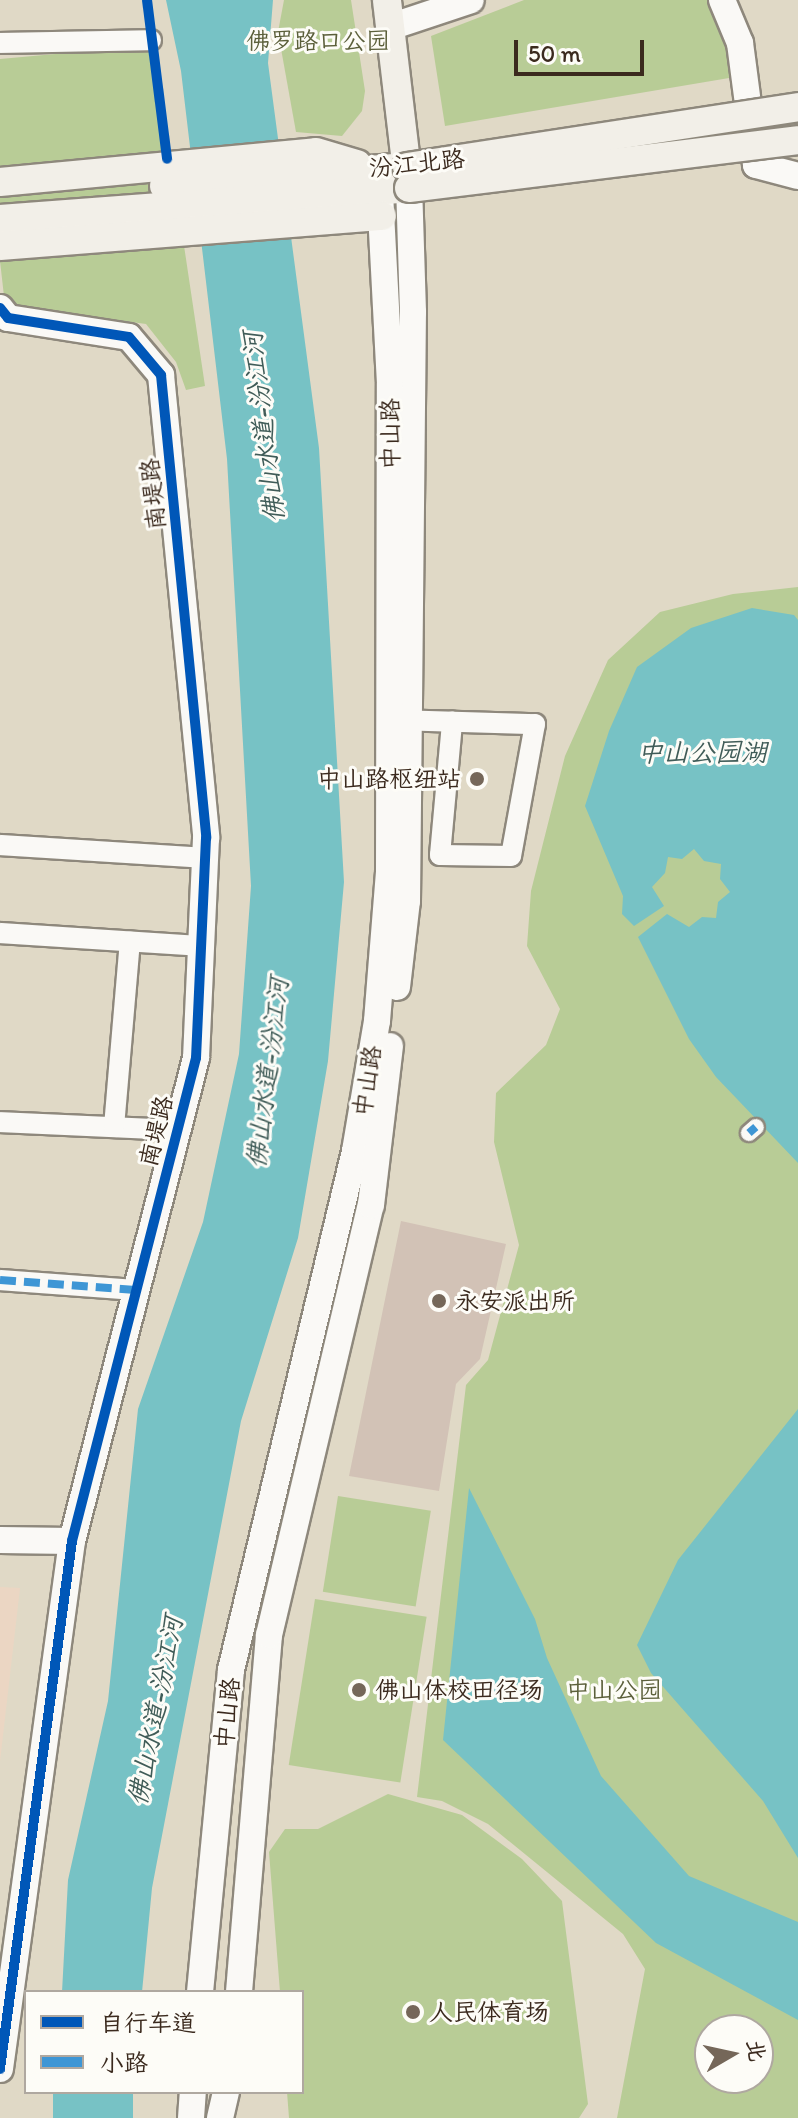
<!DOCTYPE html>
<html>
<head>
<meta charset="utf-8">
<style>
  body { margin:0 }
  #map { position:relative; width:798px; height:2118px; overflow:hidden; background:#e0d9c6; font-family:Itim,"LXGW WenKai TC",sans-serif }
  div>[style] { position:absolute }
  .built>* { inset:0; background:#ebd6c3 }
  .green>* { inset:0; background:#b8cc96; transform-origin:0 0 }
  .water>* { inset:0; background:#77c2c5; transform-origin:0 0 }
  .building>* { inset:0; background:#d2c2b6 }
  .roads { filter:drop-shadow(2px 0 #8e887c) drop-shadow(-2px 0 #8e887c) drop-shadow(0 2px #8e887c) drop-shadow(0 -2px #8e887c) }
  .pedestrian>* { height:16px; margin:-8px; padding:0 8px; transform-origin:8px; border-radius:8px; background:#faf9f6 }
  .minor>* { height:20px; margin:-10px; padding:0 10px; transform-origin:10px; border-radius:10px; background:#faf9f6 }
  .tertiary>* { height:26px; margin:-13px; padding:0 13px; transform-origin:13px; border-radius:13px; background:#faf9f6 }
  .secondary>* { height:28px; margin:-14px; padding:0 14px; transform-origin:14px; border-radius:14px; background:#f2efe8 }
  .bridges { filter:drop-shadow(2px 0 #8e887c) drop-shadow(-2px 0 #8e887c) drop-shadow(0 2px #8e887c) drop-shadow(0 -2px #8e887c) }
  .secondary-bridge>* { height:28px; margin:-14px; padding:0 14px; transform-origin:14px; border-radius:14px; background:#f2efe8 }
  .quiet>* { height:8px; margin-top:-4px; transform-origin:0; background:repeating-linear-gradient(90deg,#3e96d5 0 16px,transparent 0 24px) }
  .cycleway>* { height:10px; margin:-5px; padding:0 5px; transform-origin:5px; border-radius:5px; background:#0057b8 }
  .dots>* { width:22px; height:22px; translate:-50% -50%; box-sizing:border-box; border:4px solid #fdfcf7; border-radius:50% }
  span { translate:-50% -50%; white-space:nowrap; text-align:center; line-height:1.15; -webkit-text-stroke:6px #fdfcf7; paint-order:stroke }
  .park-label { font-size:24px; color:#5b5f3a }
  .street-label { font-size:24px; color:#3b2a1e }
  .poi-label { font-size:24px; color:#3b2a1e }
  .right { translate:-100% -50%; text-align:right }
  .left { translate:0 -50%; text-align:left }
  .water-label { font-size:26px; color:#405c58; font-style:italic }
  .legend { position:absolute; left:24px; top:1990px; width:280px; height:104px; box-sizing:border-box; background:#fdfcf7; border:2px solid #afa8a0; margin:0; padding:10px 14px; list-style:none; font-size:24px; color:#3b2a1e }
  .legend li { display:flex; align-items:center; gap:16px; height:40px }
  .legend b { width:40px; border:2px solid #afa8a0 }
  .north { position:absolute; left:694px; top:2014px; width:80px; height:80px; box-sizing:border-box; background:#fdfcf7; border:2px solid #afa8a0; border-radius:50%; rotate:81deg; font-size:22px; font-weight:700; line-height:32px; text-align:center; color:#3b2a1e }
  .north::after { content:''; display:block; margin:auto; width:28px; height:36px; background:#756759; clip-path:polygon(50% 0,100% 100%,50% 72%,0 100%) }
  .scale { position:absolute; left:514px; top:40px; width:130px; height:36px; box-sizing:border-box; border:4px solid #3b2a1e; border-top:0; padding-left:10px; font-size:24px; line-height:28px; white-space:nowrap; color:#3b2a1e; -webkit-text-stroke:6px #fdfcf7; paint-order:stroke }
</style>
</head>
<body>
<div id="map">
  <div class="built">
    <div style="clip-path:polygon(0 1587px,20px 1588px,0 1761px)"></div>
  </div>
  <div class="green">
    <div style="clip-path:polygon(284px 0,351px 0,365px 91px,362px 111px,342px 136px,296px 132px,278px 32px)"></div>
    <div style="clip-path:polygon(524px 0,713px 0,728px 31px,735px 77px,445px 126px,431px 36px)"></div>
    <div style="clip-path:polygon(154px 45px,205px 386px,186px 390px,176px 362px,146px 324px,5px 305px,0 261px,0 59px)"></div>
    <div style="clip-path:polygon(evenodd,798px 587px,798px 2118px,617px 2118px,645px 1969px,623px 1934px,488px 1824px,442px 1801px,417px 1797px,466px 1385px,488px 1360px,519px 1245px,494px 1142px,496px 1093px,546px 1045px,560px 1009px,527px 946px,531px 891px,565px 756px,608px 660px,660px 612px,733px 594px,798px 587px,710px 2030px,758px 2030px,758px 2078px,710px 2078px,710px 2030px)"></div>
    <div style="left:338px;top:1496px;width:94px;height:97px;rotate:9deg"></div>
    <div style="left:315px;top:1599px;width:113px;height:168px;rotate:9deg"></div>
    <div style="clip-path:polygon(388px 1794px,462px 1815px,522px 1859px,562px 1901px,588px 2104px,579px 2118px,289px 2118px,287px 2092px,302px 2092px,302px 1992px,280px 1992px,269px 1852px,285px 1829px,318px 1829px)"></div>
  </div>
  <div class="water">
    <div style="clip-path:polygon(166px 0,273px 0,268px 63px,319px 448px,344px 882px,328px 1061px,298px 1238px,241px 1421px,152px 1888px,142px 1992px,62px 1992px,68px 1880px,108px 1701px,138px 1409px,203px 1222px,239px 1054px,251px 886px,227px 459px,181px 71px)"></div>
    <div style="clip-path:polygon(752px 608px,794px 615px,798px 620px,798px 1163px,716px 1077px,689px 1039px,638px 937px,667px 914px,689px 927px,702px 917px,716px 918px,718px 902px,730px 892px,720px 879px,721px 864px,704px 861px,694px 849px,682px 859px,668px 857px,665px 873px,652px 887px,664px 906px,634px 926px,622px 914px,623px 896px,585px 806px,609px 731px,637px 667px,691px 628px)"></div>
    <div style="clip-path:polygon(798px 1409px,798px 1858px,763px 1801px,651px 1673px,637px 1645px,678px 1560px)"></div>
    <div style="clip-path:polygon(469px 1488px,535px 1619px,547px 1658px,601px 1776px,689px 1876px,798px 1922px,798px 2020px,656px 1943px,443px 1740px)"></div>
    <div style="left:53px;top:2092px;width:80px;height:26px"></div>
  </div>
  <div class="building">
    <div style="clip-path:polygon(401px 1221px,506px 1244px,480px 1359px,456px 1384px,439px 1491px,349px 1476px)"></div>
  </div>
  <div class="roads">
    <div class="pedestrian">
      <div style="left:749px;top:1133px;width:9px;rotate:-41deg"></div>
    </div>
    <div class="minor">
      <div style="left:0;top:43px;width:151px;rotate:-1.1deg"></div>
      <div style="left:397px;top:720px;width:138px;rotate:1.7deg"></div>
      <div style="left:535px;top:724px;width:134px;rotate:100.3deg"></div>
      <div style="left:511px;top:856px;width:71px;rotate:-179.2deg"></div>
      <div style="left:440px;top:855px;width:134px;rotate:-84.8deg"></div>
      <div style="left:0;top:845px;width:205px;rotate:3.6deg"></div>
      <div style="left:0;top:933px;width:201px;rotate:3.7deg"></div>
      <div style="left:0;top:1122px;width:177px;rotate:2.6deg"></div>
      <div style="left:114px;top:1127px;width:186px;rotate:-85.1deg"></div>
      <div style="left:0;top:1280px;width:136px;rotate:4.2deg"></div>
    </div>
    <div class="tertiary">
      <div style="left:722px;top:0;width:47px;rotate:67.3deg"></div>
      <div style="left:740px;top:43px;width:123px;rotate:82.5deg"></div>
      <div style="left:756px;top:165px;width:43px;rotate:14.7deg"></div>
      <div style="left:390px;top:27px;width:85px;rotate:-18.4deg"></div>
      <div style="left:0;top:308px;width:13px;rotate:51deg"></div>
      <div style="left:8px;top:318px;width:122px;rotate:8.9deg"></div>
      <div style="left:129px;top:337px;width:50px;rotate:49.9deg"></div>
      <div style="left:161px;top:375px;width:465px;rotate:84.4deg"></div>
      <div style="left:206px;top:838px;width:220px;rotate:92.6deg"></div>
      <div style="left:196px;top:1058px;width:499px;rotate:104.4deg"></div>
      <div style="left:72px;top:1541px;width:533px;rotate:97.77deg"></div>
      <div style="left:397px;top:987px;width:87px;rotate:-83.4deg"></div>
      <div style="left:407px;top:901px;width:589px;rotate:-89.42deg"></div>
      <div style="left:413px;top:312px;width:124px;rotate:-91.8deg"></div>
      <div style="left:0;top:1540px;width:72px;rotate:0.8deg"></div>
      <div style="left:200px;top:1992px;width:323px;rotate:-84.5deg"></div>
      <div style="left:231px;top:1670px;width:534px;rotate:-76.56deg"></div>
      <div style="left:355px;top:1151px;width:132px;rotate:-80.4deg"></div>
      <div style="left:377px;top:1021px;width:150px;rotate:-85.4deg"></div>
      <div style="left:389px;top:871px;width:487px;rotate:-89.9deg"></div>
      <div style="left:390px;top:384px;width:190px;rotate:-93deg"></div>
      <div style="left:239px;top:1992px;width:358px;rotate:-85.2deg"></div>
      <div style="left:269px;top:1635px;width:442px;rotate:-76.7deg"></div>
      <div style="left:371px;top:1205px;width:160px;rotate:-83.2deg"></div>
      <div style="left:191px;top:2118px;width:26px;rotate:-86deg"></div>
      <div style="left:220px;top:2118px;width:27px;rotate:-77deg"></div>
    </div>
    <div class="secondary">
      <div style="left:0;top:182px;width:317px;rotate:-5.4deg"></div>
      <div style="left:316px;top:152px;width:43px;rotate:16.3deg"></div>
      <div style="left:164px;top:186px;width:244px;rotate:-4.5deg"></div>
      <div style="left:0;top:219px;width:410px;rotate:-4.3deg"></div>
      <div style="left:409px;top:188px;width:189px;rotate:-96.7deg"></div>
      <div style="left:0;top:246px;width:383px;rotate:-4.5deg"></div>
    </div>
  </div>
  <div class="bridges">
    <div class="secondary-bridge">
      <div style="left:407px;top:167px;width:396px;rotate:-8.7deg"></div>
      <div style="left:409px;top:188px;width:392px;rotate:-7deg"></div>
    </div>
  </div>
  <div class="quiet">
    <div style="left:749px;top:1133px;width:9px;rotate:-41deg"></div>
    <div style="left:0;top:1280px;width:136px;rotate:4.2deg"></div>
  </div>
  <div class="cycleway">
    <div style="left:147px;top:0;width:160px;rotate:82.8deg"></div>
    <div style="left:0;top:308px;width:13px;rotate:51deg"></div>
    <div style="left:8px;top:318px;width:122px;rotate:8.9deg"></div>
    <div style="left:129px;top:337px;width:50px;rotate:49.9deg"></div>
    <div style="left:161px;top:375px;width:465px;rotate:84.4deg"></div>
    <div style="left:206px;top:838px;width:220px;rotate:92.6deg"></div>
    <div style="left:196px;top:1058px;width:499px;rotate:104.4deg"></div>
    <div style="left:72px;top:1541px;width:533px;rotate:97.77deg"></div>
  </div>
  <div class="dots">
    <div style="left:477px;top:779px;background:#756759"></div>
    <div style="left:439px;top:1301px;background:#756759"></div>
    <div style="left:359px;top:1690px;background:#756759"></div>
    <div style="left:413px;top:2012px;background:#756759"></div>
  </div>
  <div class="park-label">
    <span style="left:318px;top:41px">佛罗路口公园</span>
    <span style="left:614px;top:1690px">中山公园</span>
  </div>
  <div class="street-label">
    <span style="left:417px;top:163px;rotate:-6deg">汾江北路</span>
    <span style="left:390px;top:434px;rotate:-90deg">中山路</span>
    <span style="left:153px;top:494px;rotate:-96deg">南堤路</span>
    <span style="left:367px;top:1081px;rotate:-81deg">中山路</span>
    <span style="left:156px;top:1131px;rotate:-76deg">南堤路</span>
    <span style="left:227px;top:1713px;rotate:-84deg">中山路</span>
  </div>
  <div class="poi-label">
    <span class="right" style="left:461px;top:779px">中山路枢纽站</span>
    <span class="left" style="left:455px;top:1301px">永安派出所</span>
    <span class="left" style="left:375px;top:1690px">佛山体校田径场</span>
    <span class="left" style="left:429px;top:2012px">人民体育场</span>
  </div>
  <div class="water-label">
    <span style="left:264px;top:427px;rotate:-97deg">佛山水道-汾江河</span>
    <span style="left:702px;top:753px">中山公园湖</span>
    <span style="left:268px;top:1073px;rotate:-83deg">佛山水道-汾江河</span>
    <span style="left:156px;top:1711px;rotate:-79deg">佛山水道-汾江河</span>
  </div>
  <ul class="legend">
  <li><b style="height:10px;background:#0057b8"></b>自行车道</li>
  <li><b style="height:10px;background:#3e96d5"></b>小路</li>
  </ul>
  <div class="north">北</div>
  <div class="scale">50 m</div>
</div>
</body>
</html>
